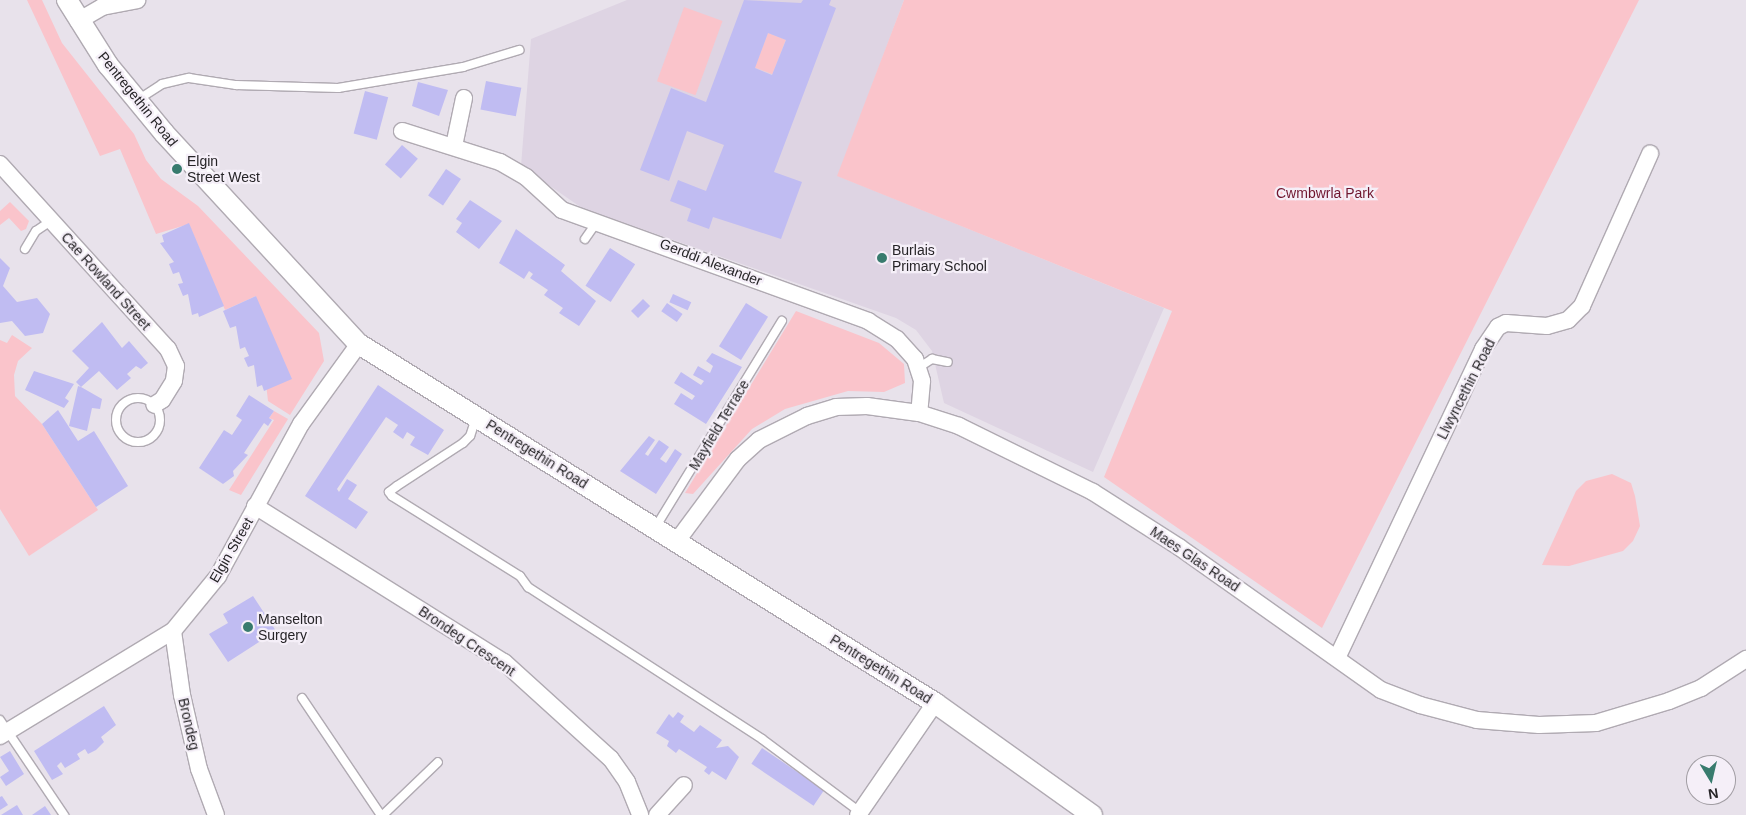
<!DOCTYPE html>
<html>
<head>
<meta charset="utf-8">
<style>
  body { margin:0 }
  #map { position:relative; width:1746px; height:815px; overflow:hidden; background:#e8e2eb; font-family:Helvetica,sans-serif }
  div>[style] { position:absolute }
  .built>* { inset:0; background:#ded4e3 }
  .green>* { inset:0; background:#fac4cb; transform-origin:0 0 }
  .building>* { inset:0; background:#c0bcf2; transform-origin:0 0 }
  .roads { filter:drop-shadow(1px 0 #b0aab2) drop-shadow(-1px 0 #b0aab2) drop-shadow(0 1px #b0aab2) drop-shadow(0 -1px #b0aab2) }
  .service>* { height:8px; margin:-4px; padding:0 4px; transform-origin:4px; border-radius:4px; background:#fff }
  .service>.ring { margin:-4px; padding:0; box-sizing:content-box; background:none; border:8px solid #fff; border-radius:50% }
  .minor>* { height:16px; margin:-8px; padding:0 8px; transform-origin:8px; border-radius:8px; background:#fff }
  .tertiary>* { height:20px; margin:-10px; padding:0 10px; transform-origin:10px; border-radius:10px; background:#fff }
  .dots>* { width:14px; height:14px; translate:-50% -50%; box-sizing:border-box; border:2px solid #f5eff8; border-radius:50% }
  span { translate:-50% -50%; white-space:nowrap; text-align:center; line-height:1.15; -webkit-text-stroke:4.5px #f5eff8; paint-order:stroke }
  .street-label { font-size:14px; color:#262427 }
  .poi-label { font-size:14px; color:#262427 }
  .left { translate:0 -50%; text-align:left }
  .park-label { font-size:14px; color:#70162f }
  .north { position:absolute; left:1686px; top:755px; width:50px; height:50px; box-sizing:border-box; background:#f5eff8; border:1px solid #a29ea4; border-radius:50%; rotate:171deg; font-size:14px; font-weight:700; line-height:20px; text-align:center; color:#262427 }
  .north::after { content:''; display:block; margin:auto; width:18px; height:22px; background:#387b6e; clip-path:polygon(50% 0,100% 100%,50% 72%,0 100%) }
</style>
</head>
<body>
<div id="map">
  <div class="built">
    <div style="clip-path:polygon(627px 0,904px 0,838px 176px,1164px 308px,1093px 472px,944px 403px,932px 351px,916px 330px,896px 318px,582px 208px,521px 166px,531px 39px)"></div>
  </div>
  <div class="green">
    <div style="clip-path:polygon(27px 0,42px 0,62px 43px,134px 134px,146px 160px,161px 179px,198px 206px,319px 333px,324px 361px,290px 415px,268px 401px,256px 296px,225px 310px,189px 224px,156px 234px,120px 149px,100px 156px)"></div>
    <div style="clip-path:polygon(904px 0,1639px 0,1322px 628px,1104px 477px,1172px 311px,837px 176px)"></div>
    <div style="left:684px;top:7px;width:41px;height:79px;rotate:20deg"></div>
    <div style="left:768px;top:33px;width:19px;height:37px;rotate:21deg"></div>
    <div style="clip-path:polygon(10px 202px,29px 221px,26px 229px,21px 231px,9px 218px,0 225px,0 211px)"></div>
    <div style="clip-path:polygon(796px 311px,879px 343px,904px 364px,905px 383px,884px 392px,848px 391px,785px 409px,752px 429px,693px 494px,685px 493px)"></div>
    <div style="clip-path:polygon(12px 335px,32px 348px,18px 361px,14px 375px,15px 396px,42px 424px,98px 510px,29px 556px,0 509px,0 340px,7px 343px)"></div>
    <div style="clip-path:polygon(274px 411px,288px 419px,241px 495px,229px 490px,274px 420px,269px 418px)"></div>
    <div style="clip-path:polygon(1612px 474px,1631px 483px,1635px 496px,1640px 526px,1633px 541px,1623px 551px,1569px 566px,1542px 565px,1576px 491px,1586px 481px)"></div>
  </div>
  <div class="building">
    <div style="clip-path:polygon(evenodd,744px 0,801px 3px,803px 0,831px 0,829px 5px,836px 8px,774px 172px,802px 182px,781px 239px,713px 217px,709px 229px,687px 221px,691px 209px,670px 201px,678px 180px,706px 191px,724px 145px,687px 131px,669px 181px,640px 170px,671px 88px,706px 102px,744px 0,768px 33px,786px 40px,772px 75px,755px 68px,768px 33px)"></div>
    <div style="left:486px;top:81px;width:36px;height:29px;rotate:11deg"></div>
    <div style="clip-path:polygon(418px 82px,448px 90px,439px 116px,412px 106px)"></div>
    <div style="left:365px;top:91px;width:24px;height:44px;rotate:15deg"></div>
    <div style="left:402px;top:145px;width:21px;height:26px;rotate:41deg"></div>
    <div style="left:446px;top:169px;width:18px;height:32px;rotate:34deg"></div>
    <div style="clip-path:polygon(470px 200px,502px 221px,479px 249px,456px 232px,462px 223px,456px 219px)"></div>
    <div style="clip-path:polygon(189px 223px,224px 306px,199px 317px,198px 313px,192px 315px,188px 294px,183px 296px,178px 284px,183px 283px,179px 272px,173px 274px,169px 264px,174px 262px,160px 243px,164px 242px,162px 235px)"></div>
    <div style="clip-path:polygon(516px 229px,565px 265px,561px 271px,596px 301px,579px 326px,559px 313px,563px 308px,544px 295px,548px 290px,530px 278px,533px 274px,529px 271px,524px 279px,499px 263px)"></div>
    <div style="left:610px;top:248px;width:30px;height:45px;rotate:33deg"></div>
    <div style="clip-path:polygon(0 258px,10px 268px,3px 286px,17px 302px,37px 298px,50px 314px,43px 333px,25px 336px,12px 321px,0 323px)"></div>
    <div style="left:673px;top:294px;width:20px;height:9px;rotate:24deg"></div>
    <div style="clip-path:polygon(256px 296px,292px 379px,264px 391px,262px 385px,257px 387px,254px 365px,248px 367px,244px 358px,249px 356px,245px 347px,240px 349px,236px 326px,230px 328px,223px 311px)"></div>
    <div style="left:643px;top:299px;width:10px;height:17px;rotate:45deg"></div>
    <div style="left:667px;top:303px;width:19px;height:10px;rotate:35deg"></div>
    <div style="left:746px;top:303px;width:26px;height:51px;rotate:32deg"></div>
    <div style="clip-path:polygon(102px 322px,122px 348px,129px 341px,148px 363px,141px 369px,136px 366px,127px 374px,131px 378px,117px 390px,99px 371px,81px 387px,102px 399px,100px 409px,92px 408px,87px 431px,69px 426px,78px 386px,81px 387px,76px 382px,89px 368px,72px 351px)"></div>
    <div style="clip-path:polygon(712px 353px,742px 367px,706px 424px,674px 404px,681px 393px,692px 400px,695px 396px,674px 383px,681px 372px,701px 385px,704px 381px,693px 375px,698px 366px,710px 373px,713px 366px,706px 361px)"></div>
    <div style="clip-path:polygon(34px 371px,74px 384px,65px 398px,69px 401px,64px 408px,25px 390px)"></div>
    <div style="clip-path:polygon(378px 385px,444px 430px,428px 455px,410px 445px,415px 437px,407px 432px,403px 439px,393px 432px,398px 425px,386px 417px,337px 489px,339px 492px,347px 479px,357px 485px,348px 499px,368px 512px,356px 529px,305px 496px)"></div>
    <div style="clip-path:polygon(249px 395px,274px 411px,269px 418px,272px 420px,268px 426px,264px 423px,244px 453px,248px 455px,233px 471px,234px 476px,223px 484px,199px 468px,224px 430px,232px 435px,242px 420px,236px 416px)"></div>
    <div style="clip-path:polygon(58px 410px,78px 441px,94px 431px,128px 486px,96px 507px,42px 424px)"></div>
    <div style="clip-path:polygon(649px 436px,655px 440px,645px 454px,648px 456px,659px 440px,669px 447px,660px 459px,666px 463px,675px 449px,682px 454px,656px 494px,620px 471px)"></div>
    <div style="clip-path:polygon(253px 596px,276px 631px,228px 662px,209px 634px,228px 623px,223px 614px)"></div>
    <div style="clip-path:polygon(104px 706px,116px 725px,101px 737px,104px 742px,96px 750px,88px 754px,85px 749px,77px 754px,80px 759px,65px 768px,61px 762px,57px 766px,63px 774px,52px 780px,34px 751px)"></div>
    <div style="clip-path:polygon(678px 712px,684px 716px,680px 722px,694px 732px,700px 725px,722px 740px,716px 748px,728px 746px,739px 757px,726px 780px,712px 771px,709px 775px,704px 771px,707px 767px,679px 749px,676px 753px,667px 746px,669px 741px,656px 733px,669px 714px,673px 718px)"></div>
    <div style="left:762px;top:748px;width:75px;height:19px;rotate:34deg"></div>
    <div style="clip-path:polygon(10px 751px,24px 774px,6px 786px,0 777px,9px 771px,0 757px)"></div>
    <div style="clip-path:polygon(2px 796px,8px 805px,0 810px,0 797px)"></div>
    <div style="clip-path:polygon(17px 805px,23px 815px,1px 815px)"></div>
    <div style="clip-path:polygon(45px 806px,51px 815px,32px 815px)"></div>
  </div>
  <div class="roads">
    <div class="service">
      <div style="left:139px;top:99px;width:27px;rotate:-33deg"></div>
      <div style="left:162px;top:84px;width:28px;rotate:-13deg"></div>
      <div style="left:189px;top:78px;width:48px;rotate:8.5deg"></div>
      <div style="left:236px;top:85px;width:102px;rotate:1.7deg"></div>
      <div style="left:338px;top:88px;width:127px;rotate:-9.5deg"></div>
      <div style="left:463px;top:67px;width:59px;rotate:-16.9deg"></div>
      <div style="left:585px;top:239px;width:21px;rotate:-55deg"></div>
      <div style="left:25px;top:249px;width:21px;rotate:-59deg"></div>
      <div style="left:36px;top:231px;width:18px;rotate:-34deg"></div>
      <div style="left:918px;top:368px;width:17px;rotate:-33deg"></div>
      <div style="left:932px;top:359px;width:16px;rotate:11deg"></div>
      <div class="ring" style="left:116px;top:398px;width:36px;height:36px"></div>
      <div style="left:476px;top:418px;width:19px;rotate:108deg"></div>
      <div style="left:470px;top:436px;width:10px;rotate:135deg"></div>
      <div style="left:463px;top:443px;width:79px;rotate:146.9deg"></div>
      <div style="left:397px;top:486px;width:10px;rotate:143deg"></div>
      <div style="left:389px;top:492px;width:5px;rotate:53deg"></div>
      <div style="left:392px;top:496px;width:151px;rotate:32deg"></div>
      <div style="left:520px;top:576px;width:14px;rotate:54deg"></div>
      <div style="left:528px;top:587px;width:279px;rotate:33deg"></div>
      <div style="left:762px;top:739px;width:122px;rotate:36.7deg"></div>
      <div style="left:655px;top:528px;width:243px;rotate:-58.5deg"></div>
      <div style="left:302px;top:698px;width:141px;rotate:56deg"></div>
      <div style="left:0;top:720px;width:115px;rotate:56deg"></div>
      <div style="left:383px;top:815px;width:76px;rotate:-43.9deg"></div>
    </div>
    <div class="minor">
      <div style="left:78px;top:21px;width:28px;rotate:-30deg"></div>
      <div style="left:102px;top:7px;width:36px;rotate:-11deg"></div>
      <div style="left:402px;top:131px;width:103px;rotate:17.6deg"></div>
      <div style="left:500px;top:162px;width:30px;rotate:30deg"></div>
      <div style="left:526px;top:177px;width:49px;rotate:42.5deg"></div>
      <div style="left:562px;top:210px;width:326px;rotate:19.9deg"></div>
      <div style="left:868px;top:321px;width:34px;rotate:32deg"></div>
      <div style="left:897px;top:339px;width:27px;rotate:48deg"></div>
      <div style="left:915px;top:359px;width:23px;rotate:72deg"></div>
      <div style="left:922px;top:381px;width:32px;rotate:95deg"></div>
      <div style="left:454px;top:146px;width:49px;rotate:-78.2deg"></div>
      <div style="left:0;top:164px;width:250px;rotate:47.8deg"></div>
      <div style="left:168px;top:349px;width:19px;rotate:65deg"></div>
      <div style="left:176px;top:366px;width:15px;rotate:98deg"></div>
      <div style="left:174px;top:381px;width:22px;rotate:122deg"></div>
      <div style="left:162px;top:400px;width:9px;rotate:148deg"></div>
      <div style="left:255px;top:506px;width:294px;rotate:32.1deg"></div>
      <div style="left:504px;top:662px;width:144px;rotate:42.2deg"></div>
      <div style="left:611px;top:759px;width:28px;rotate:55deg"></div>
      <div style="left:627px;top:782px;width:35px;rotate:68deg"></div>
      <div style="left:677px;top:541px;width:102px;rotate:-53.4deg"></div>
      <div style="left:738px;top:459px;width:28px;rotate:-42deg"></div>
      <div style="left:759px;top:440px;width:54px;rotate:-26.6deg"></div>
      <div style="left:807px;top:416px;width:30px;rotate:-17deg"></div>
      <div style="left:836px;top:407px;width:31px;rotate:-2deg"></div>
      <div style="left:867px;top:406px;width:52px;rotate:7.7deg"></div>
      <div style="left:919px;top:413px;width:42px;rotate:18deg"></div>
      <div style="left:959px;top:426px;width:149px;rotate:26.2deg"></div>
      <div style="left:1093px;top:492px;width:102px;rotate:32.6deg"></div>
      <div style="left:1179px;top:547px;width:247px;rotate:35.3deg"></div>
      <div style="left:1381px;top:690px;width:42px;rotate:21deg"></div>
      <div style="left:1420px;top:705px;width:59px;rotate:14.7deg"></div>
      <div style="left:1477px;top:720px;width:62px;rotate:4.6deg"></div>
      <div style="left:1539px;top:725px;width:57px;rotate:-2deg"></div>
      <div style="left:1596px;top:723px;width:76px;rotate:-16.8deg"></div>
      <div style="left:1669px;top:701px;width:35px;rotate:-22deg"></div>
      <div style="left:1701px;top:688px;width:54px;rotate:-32.8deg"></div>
      <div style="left:173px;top:631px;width:65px;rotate:82deg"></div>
      <div style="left:182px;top:695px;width:76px;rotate:77.1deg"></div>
      <div style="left:199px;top:769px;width:49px;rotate:69.7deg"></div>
      <div style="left:1337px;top:658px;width:342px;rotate:-64.7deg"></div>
      <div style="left:1483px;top:349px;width:27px;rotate:-56deg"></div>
      <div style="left:1498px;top:327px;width:9px;rotate:-27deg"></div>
      <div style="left:1506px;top:323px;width:41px;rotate:4.2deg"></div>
      <div style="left:1547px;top:326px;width:22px;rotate:-16deg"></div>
      <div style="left:1568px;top:320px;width:20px;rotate:-45deg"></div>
      <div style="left:1582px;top:306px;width:167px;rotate:-65.9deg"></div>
      <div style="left:0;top:736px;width:202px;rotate:-31.3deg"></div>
      <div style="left:173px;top:631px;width:71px;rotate:-50.7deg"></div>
      <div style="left:218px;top:576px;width:173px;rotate:-61.4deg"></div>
      <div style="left:301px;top:424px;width:99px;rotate:-54.1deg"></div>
      <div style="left:657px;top:815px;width:40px;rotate:-48deg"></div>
      <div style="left:858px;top:815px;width:136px;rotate:-55.5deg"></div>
    </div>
    <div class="tertiary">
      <div style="left:67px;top:0;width:77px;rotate:57.8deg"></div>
      <div style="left:108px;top:65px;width:88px;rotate:50.5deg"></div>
      <div style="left:164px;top:133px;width:287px;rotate:47.3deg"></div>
      <div style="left:359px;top:344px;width:679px;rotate:31.93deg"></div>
      <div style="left:935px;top:703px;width:193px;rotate:35.5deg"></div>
    </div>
  </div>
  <div class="dots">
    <div style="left:177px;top:169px;background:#387b6e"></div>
    <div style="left:882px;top:258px;background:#387b6e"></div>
    <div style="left:248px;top:627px;background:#387b6e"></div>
  </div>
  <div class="street-label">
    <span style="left:138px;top:99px;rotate:51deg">Pentregethin Road</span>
    <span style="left:711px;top:262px;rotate:21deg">Gerddi Alexander</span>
    <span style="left:106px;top:281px;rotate:48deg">Cae Rowland Street</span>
    <span style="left:1466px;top:389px;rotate:-63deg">Llwyncethin Road</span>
    <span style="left:719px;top:425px;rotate:-59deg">Mayfield Terrace</span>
    <span style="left:537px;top:454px;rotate:32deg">Pentregethin Road</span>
    <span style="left:231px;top:550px;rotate:-60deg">Elgin Street</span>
    <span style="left:1195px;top:559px;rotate:34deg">Maes Glas Road</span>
    <span style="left:467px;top:641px;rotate:34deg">Brondeg Crescent</span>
    <span style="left:881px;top:669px;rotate:32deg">Pentregethin Road</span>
    <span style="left:189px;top:724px;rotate:77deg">Brondeg</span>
  </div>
  <div class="poi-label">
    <span class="left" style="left:187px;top:169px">Elgin<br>Street West</span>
    <span class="left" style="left:892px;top:258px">Burlais<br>Primary School</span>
    <span class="left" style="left:258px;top:627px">Manselton<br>Surgery</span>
  </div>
  <div class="park-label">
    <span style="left:1325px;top:193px">Cwmbwrla Park</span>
  </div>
  <div class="north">N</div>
</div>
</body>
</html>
